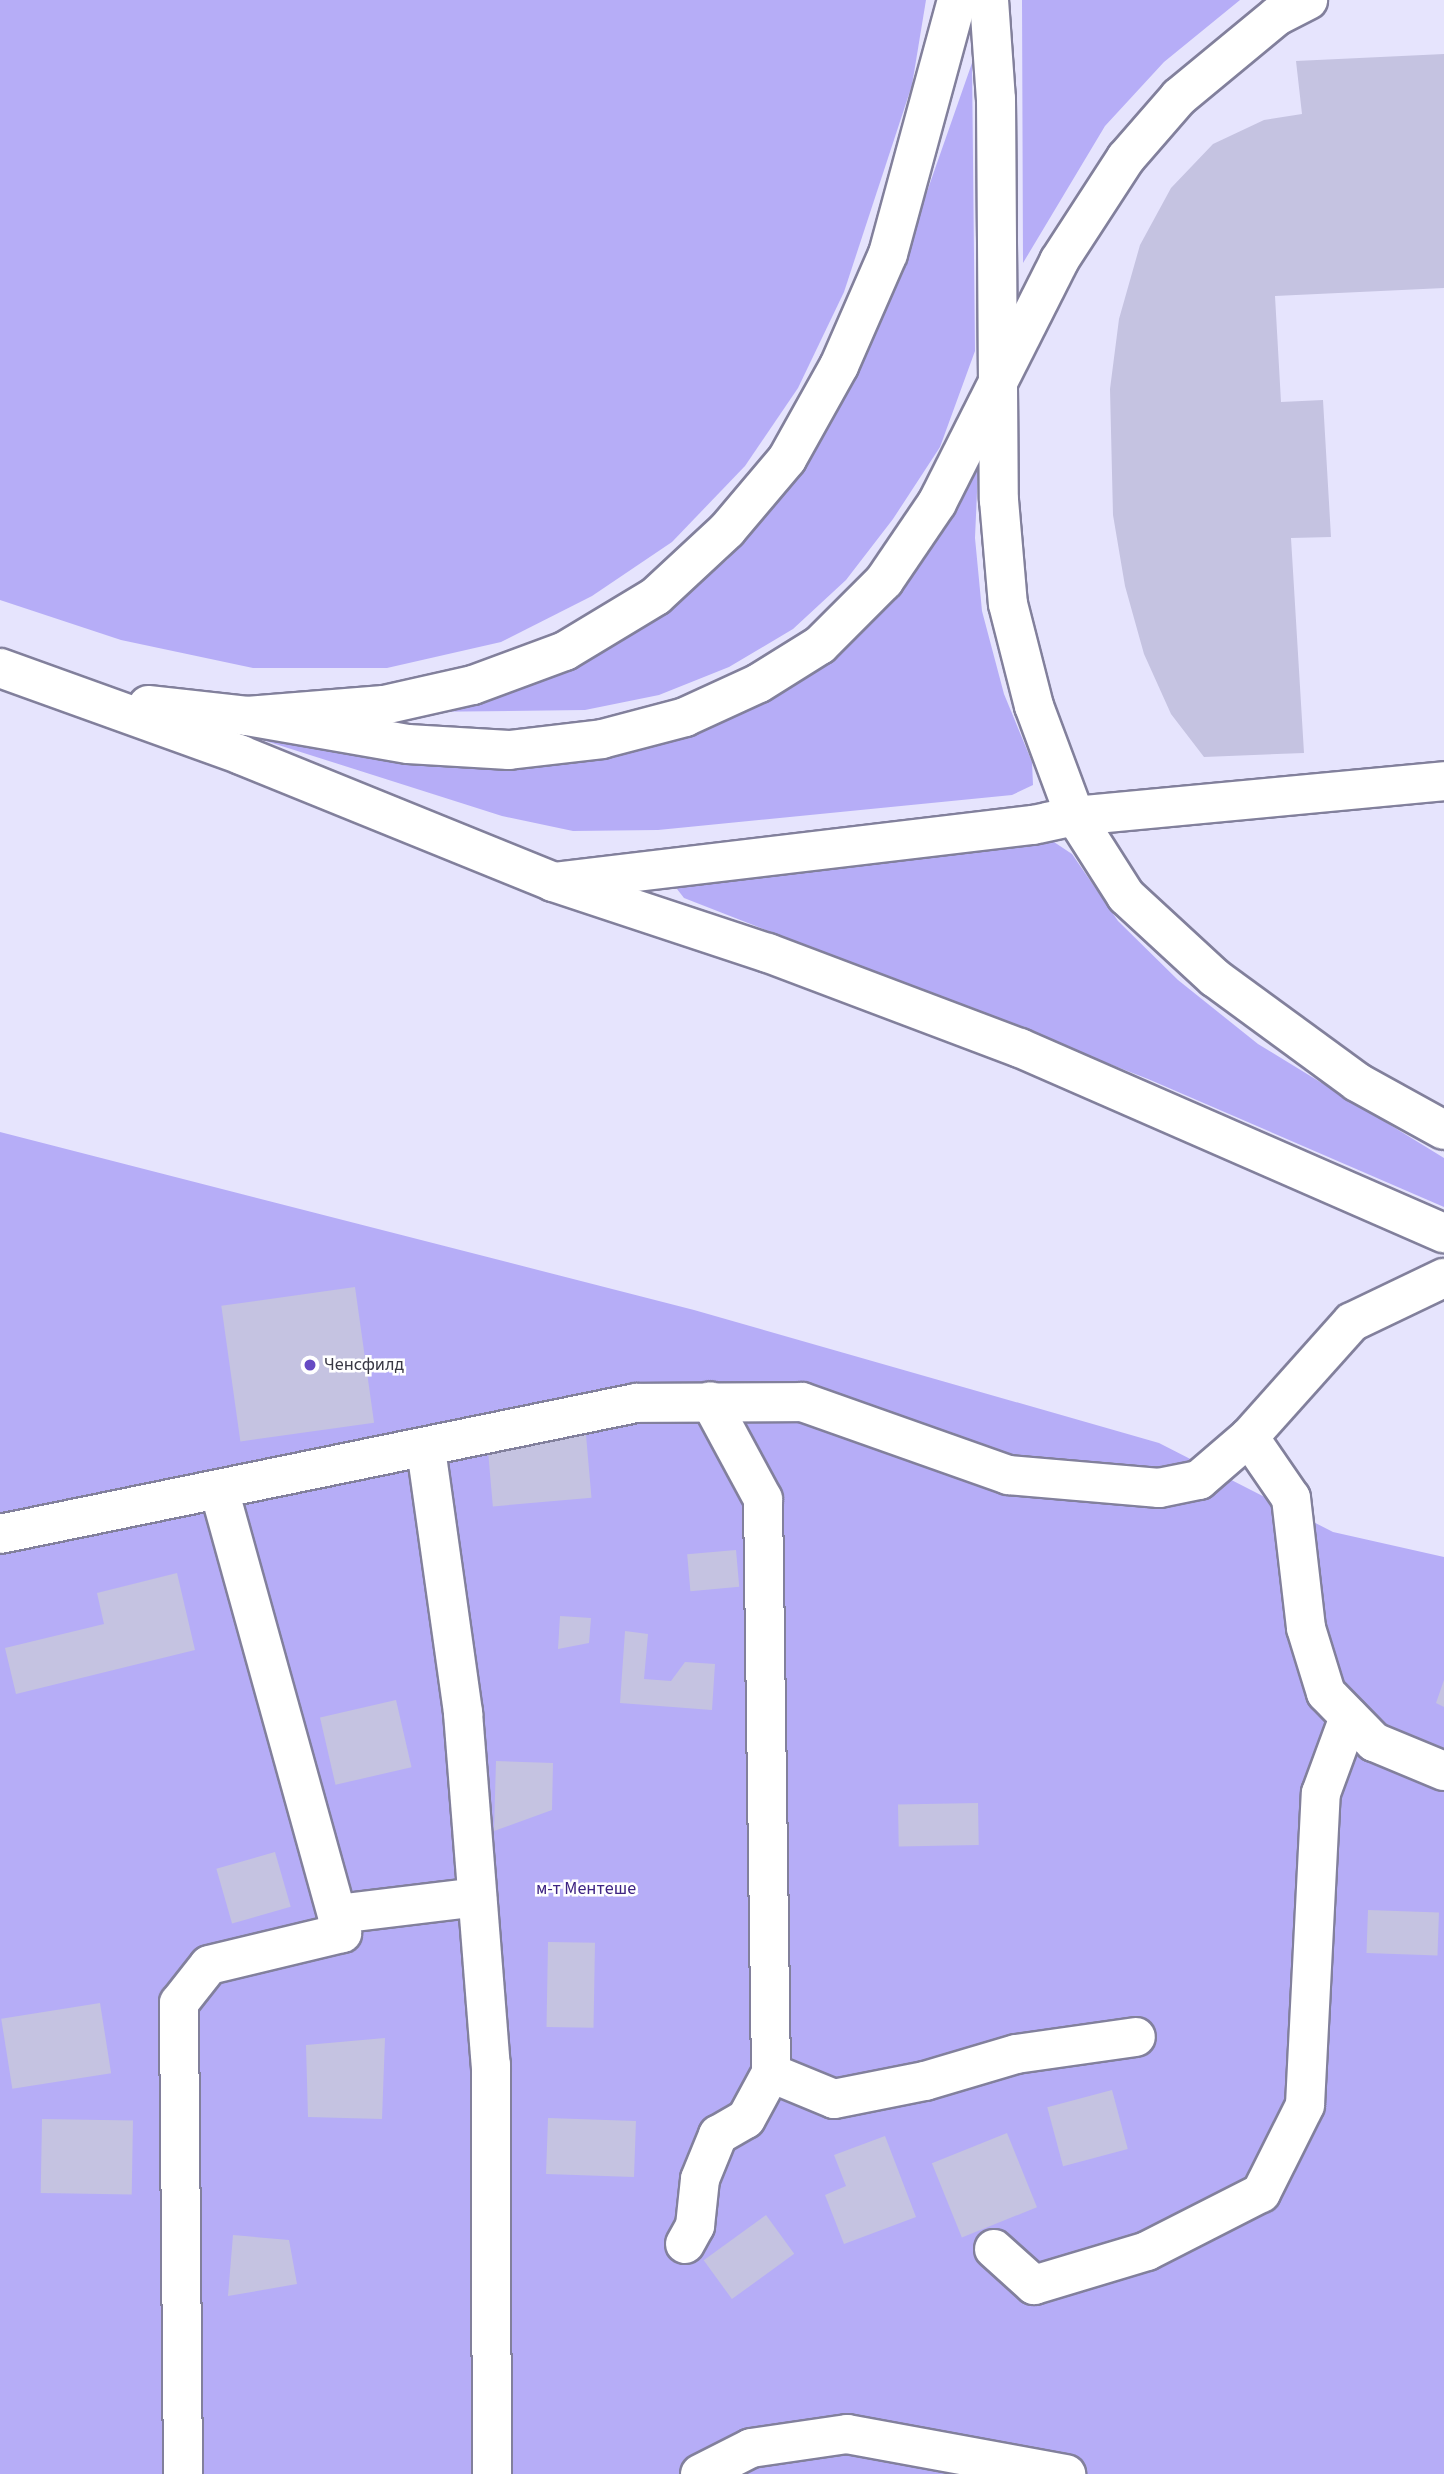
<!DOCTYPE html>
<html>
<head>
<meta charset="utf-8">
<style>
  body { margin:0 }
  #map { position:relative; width:1444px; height:2474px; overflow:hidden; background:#e6e4fd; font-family:"Source Sans 3",sans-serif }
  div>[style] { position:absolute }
  .green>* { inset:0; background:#b6adf7 }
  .building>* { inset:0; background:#c5c3e1; transform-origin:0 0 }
  .roads { filter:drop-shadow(2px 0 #82809c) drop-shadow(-2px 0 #82809c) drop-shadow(0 2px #82809c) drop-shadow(0 -2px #82809c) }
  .minor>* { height:38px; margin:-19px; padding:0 19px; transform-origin:19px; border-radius:19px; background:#fff }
  .major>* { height:38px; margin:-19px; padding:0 19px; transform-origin:19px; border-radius:19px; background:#fff }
  .highway>* { height:38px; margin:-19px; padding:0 19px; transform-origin:19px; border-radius:19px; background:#fff }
  .dots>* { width:19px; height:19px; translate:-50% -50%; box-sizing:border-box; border:4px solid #fff; border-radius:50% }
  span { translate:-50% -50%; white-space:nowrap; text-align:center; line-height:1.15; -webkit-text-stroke:5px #fff; paint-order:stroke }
  .poi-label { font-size:18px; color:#393844 }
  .left { translate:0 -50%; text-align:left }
  .park-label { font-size:18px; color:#3e2483 }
</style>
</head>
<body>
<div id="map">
  <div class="green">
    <div style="clip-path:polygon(0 0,926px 0,912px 85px,844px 292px,798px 388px,745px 466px,672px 542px,592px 596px,501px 642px,387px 668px,253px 668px,121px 640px,0 600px)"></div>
    <div style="clip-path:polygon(1022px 0,1240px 0,1164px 62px,1105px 126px,1023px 263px)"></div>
    <div style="clip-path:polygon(972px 63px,975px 351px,940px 447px,893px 519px,846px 580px,793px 629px,729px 667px,659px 695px,585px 710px,415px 712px,555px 672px,615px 645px,677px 602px,727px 560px,764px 519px,831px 422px,886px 309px)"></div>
    <div style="clip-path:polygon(979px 447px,975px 538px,982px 611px,1004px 694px,1032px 762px,1033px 785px,1012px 795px,658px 830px,573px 831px,502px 816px,222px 727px,473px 756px,747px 705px)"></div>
    <div style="clip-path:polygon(1024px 841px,1054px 842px,1072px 854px,1118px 921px,1178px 980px,1258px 1044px,1444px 1158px,1444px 1207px,1148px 1079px,684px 898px,677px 889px,684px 880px)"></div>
    <div style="clip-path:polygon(0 1132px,694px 1310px,1159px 1443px,1333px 1532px,1444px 1557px,1444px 2474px,0 2474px)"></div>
  </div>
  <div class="building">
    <div style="clip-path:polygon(1444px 54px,1444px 288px,1275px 296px,1281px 402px,1323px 400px,1331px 537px,1291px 538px,1304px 753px,1204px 757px,1171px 714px,1144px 654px,1125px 586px,1113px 515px,1110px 389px,1119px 319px,1140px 245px,1171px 188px,1213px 144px,1264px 120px,1302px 114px,1296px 61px)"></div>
    <div style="left:355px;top:1287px;width:137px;height:135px;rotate:82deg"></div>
    <div style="left:586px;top:1435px;width:63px;height:99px;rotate:85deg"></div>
    <div style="left:736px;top:1550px;width:37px;height:49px;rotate:85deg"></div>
    <div style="clip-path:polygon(177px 1573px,195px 1650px,16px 1694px,5px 1648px,104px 1624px,97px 1593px)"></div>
    <div style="clip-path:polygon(560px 1616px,591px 1618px,589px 1643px,558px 1649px)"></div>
    <div style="clip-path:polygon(625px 1631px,648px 1634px,644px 1679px,671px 1681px,685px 1662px,715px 1664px,712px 1710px,620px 1703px)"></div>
    <div style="clip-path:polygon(1444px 1680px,1444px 1707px,1436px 1703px)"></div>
    <div style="left:396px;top:1700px;width:69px;height:78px;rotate:77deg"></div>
    <div style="clip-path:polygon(496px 1761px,553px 1763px,552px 1810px,494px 1831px)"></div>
    <div style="left:978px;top:1803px;width:42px;height:80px;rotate:89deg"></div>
    <div style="left:275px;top:1852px;width:57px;height:61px;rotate:74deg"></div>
    <div style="left:1368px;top:1910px;width:71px;height:43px;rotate:2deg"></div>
    <div style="left:548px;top:1942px;width:47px;height:85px;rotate:1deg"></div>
    <div style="left:100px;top:2003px;width:71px;height:100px;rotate:81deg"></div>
    <div style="clip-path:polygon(385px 2038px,382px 2119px,308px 2117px,306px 2045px)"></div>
    <div style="left:1112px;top:2090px;width:61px;height:67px;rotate:75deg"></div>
    <div style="left:548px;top:2118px;width:88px;height:56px;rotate:2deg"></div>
    <div style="left:42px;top:2119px;width:91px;height:74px;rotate:1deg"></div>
    <div style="left:1007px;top:2133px;width:80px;height:81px;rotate:68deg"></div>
    <div style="clip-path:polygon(885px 2136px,916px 2217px,844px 2244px,825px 2195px,846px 2186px,834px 2155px)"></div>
    <div style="left:766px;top:2215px;width:48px;height:77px;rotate:54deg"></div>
    <div style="clip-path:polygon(233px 2235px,289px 2240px,297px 2284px,228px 2296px)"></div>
  </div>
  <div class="roads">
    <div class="minor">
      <div style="left:553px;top:882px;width:483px;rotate:-6.8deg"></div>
      <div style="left:1033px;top:825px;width:43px;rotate:-12.1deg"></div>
      <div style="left:1075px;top:816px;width:371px;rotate:-5.4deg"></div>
      <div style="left:1249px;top:1437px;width:74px;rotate:55.5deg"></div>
      <div style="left:1291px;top:1498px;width:131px;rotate:83.4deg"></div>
      <div style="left:1306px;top:1628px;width:68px;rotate:72.9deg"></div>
      <div style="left:1326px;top:1693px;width:69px;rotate:45.6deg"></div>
      <div style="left:1374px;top:1742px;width:76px;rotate:22.5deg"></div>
      <div style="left:426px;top:1449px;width:267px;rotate:82deg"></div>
      <div style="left:463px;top:1713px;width:353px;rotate:85.5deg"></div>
      <div style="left:491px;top:2065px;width:409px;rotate:89.9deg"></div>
      <div style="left:0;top:1534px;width:649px;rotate:-11.64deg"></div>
      <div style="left:636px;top:1403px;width:166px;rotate:-0.3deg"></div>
      <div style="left:802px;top:1402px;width:219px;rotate:19.5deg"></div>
      <div style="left:1008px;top:1475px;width:152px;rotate:4.9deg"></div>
      <div style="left:1159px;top:1488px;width:41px;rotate:-11.3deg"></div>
      <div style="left:1199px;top:1480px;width:66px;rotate:-40.7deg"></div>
      <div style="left:1249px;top:1437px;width:154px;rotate:-48.2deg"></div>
      <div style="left:1352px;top:1322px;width:102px;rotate:-25.6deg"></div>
      <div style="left:337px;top:1914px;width:141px;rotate:-6.9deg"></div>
      <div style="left:771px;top:2073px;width:68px;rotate:22.4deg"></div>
      <div style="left:834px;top:2099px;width:93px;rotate:-11.2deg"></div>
      <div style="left:925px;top:2081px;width:95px;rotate:-16.5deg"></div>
      <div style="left:1016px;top:2054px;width:121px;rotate:-8.1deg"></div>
      <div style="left:685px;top:2244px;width:21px;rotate:-61deg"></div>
      <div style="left:695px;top:2226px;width:47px;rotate:-83.9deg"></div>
      <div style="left:700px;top:2179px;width:48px;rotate:-67.8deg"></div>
      <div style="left:718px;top:2135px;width:32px;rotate:-30deg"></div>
      <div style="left:746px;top:2119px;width:52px;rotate:-61.5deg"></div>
      <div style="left:771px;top:2073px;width:574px;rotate:-90.8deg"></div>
      <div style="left:763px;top:1499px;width:111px;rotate:-118.4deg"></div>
      <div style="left:994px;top:2249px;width:54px;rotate:42deg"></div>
      <div style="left:1034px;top:2285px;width:118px;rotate:-16.7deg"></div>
      <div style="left:1147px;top:2251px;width:128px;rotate:-27deg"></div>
      <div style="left:1261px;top:2193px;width:98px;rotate:-63.4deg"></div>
      <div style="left:1305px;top:2105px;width:312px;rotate:-87.1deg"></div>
      <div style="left:1321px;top:1793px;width:81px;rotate:-69.8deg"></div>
      <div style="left:183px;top:2474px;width:471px;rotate:-90.5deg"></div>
      <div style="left:179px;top:2003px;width:48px;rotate:-51.7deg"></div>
      <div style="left:209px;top:1965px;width:137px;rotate:-13.5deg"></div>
      <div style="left:342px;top:1933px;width:460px;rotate:-105.5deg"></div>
      <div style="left:700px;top:2474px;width:57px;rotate:-27deg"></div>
      <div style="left:751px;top:2448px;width:97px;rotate:-8.3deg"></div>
      <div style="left:847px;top:2434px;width:223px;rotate:10.4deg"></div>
    </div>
    <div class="major">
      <div style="left:989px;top:0;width:99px;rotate:86deg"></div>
      <div style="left:996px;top:99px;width:401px;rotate:89.6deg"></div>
      <div style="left:999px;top:500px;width:104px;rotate:85.1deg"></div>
      <div style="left:1008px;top:604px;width:105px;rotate:75.7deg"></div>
      <div style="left:1034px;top:706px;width:117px;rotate:69.6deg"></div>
      <div style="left:1075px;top:816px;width:95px;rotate:57.5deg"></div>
      <div style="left:1126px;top:896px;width:121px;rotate:42.7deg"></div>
      <div style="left:1215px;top:978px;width:176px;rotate:36.2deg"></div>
      <div style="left:1357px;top:1082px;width:99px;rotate:28.9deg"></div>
      <div style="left:0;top:668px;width:256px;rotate:19.8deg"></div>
      <div style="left:241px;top:755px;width:337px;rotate:22.1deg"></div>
      <div style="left:553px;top:882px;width:226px;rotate:18.3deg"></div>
      <div style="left:768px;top:953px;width:269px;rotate:20.7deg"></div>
      <div style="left:1020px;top:1048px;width:463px;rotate:23.6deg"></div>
      <div style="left:148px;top:705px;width:100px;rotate:6.3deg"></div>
      <div style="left:247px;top:716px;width:137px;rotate:-4.6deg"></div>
      <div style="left:384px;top:705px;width:91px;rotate:-12.7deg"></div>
      <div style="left:473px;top:685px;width:98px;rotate:-20.3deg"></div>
      <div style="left:565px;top:651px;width:106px;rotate:-31.1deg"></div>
      <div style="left:656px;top:596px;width:97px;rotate:-42.9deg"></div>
      <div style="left:727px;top:530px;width:93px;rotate:-49.8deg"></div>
      <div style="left:787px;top:459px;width:107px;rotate:-60.8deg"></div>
      <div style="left:839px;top:366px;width:122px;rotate:-66.4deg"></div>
      <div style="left:888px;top:254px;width:263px;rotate:-74.8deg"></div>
    </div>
    <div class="highway">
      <div style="left:247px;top:716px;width:163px;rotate:9.9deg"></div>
      <div style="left:408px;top:744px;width:101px;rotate:3.4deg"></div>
      <div style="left:509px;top:750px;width:94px;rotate:-6.7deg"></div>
      <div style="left:602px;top:739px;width:86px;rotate:-14.8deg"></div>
      <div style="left:685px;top:717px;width:81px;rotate:-24.7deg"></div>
      <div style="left:759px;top:683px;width:72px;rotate:-31.9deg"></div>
      <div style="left:820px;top:645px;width:91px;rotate:-45deg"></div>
      <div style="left:884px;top:581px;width:94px;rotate:-55.8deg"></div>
      <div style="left:937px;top:503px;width:271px;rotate:-63.2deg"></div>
      <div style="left:1059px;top:261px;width:123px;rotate:-57deg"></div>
      <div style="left:1126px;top:158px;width:81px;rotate:-49deg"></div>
      <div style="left:1179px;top:97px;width:127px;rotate:-39.6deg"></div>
      <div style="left:1277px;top:16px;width:35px;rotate:-27deg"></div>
    </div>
  </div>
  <div class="dots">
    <div style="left:310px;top:1365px;background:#664ac3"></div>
  </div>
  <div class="poi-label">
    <span class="left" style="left:324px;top:1365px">Ченсфилд</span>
  </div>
  <div class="park-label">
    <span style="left:586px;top:1889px">м-т Ментeше</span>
  </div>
</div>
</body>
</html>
